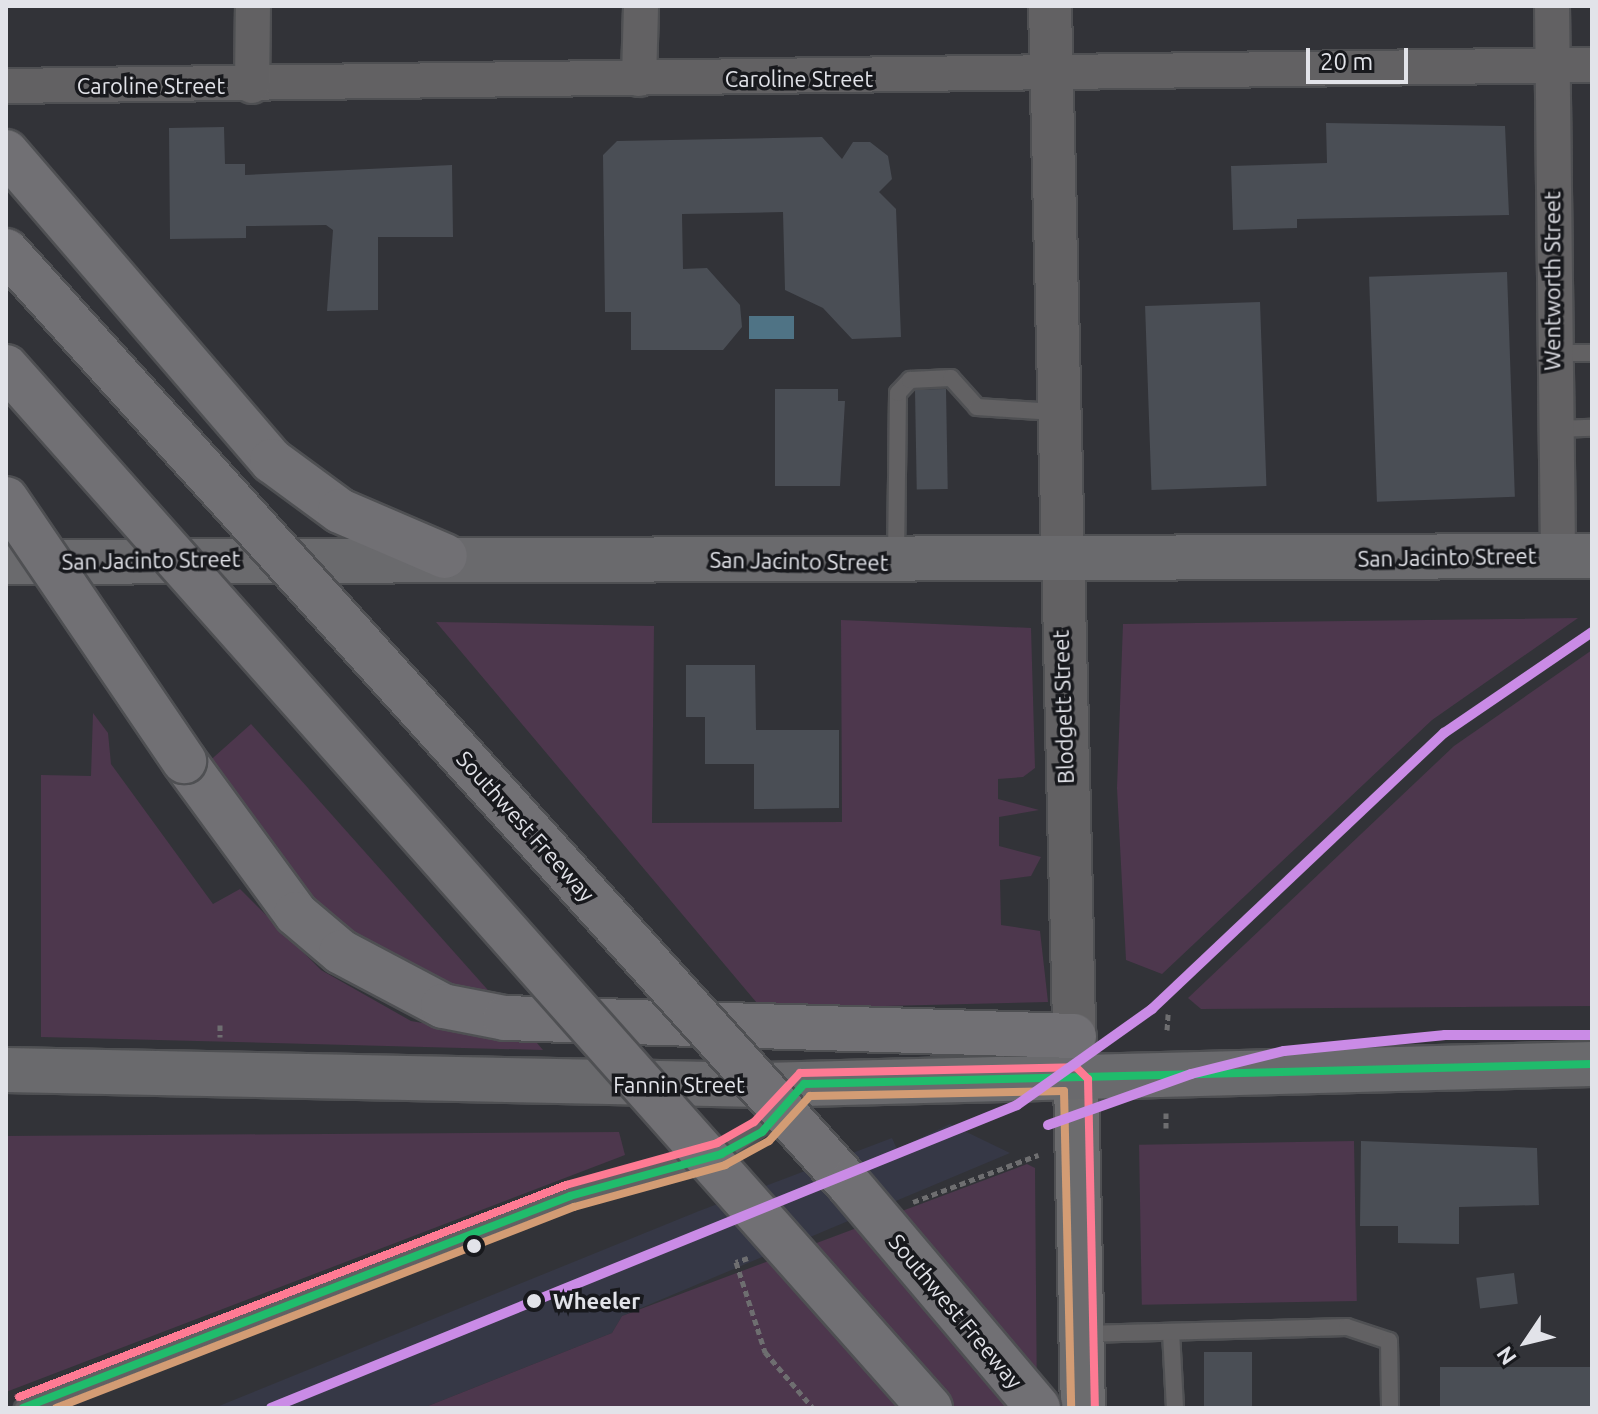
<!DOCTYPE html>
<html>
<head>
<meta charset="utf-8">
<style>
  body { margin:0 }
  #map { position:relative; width:1598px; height:1414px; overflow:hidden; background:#323338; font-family:Ubuntu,sans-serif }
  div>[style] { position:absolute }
  .built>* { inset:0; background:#363846 }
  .green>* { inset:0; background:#4d374d; transform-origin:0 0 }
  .water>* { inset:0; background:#4f7385; transform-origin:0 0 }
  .building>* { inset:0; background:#4a4e55; transform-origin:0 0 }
  .path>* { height:5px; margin-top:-2.5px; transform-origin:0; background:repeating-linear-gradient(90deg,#6e6e70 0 6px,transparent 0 10px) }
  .roads { filter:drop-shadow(2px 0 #4f5053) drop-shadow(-2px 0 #4f5053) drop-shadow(0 2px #4f5053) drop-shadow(0 -2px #4f5053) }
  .service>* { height:16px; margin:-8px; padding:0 8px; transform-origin:8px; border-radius:8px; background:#626163 }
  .minor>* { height:34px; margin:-17px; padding:0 17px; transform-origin:17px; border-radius:17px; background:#626163 }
  .tertiary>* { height:42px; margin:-21px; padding:0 21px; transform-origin:21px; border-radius:21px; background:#626163 }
  .secondary>* { height:44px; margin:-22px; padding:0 22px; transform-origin:22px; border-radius:22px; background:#6c6c6e }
  .primary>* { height:44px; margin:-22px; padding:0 22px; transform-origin:22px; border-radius:22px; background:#6a6a6d }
  .motorway>* { height:44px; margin:-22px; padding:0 22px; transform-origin:22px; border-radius:22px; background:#717074 }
  .bridges { filter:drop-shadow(2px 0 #4f5053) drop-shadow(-2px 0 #4f5053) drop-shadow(0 2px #4f5053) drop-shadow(0 -2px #4f5053) }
  .motorway-bridge>* { height:44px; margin:-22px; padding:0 22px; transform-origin:22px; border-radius:22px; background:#717074 }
  .bus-1>* { height:8px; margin:-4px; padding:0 4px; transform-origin:4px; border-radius:4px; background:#20bc6c }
  .bus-2>* { height:8px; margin:-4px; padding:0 4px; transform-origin:4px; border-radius:4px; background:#d39c74 }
  .bus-3>* { height:8px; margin:-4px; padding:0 4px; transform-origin:4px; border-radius:4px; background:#fe7a93 }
  .rail-1>* { height:10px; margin:-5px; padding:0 5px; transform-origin:5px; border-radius:5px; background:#ca8be6 }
  .dots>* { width:22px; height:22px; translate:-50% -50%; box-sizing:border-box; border:4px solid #18191d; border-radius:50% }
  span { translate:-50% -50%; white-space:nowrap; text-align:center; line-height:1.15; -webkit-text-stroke:7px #18191d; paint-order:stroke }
  .street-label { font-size:22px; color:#e2e3e9 }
  .stop-label { font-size:22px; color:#e2e3e9; font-weight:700 }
  .left { translate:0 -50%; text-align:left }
  .frame { position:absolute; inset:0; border:8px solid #e2e3e9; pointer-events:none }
  .north { position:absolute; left:1486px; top:1302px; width:80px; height:80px; -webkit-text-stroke:6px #18191d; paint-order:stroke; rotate:235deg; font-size:22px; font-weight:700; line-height:32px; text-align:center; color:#e2e3e9 }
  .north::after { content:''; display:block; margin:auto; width:28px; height:36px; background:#e2e3e9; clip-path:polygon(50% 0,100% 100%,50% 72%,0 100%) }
  .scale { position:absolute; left:1306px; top:48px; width:102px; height:36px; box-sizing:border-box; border:4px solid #e2e3e9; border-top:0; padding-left:10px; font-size:24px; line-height:28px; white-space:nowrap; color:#e2e3e9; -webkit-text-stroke:6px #18191d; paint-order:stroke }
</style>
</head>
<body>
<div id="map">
  <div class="built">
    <div style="clip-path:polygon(950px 1124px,1010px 1153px,622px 1316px,612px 1333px,423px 1408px,214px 1408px,699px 1211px,892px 1138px,897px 1149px)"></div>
  </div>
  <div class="green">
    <div style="clip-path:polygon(1578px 618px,1432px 720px,1162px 974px,1126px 960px,1117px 788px,1123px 624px)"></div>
    <div style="clip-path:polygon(841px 620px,1031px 628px,1035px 768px,1023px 777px,998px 779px,998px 799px,1039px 810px,999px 817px,999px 846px,1041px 857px,1031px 876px,1000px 880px,1001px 925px,1040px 931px,1048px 1002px,762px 1009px,436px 622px,654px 626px,652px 823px,842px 822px)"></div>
    <div style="clip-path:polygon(1592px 650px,1592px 1006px,1201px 1009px,1188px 998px,1454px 746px)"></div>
    <div style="clip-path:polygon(93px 713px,108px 733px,111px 764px,213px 904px,240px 889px,321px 970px,411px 1021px,537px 1043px,543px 1050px,41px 1037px,41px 775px,91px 776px)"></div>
    <div style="clip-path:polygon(251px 724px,495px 998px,455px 993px,318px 917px,205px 765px)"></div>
    <div style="clip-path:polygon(619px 1132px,625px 1155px,6px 1392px,6px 1136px)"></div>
    <div style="left:1354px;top:1141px;width:160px;height:215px;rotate:89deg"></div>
    <div style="clip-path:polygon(1027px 1164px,1035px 1168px,1037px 1408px,423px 1408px,612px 1333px,622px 1316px)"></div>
  </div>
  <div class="water">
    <div style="left:794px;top:316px;width:23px;height:45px;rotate:90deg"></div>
  </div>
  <div class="building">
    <div style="clip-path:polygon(1326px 123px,1505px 126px,1509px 215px,1297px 219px,1297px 228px,1233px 230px,1231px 166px,1327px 163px)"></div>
    <div style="clip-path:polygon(224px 127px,225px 164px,245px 164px,245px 175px,452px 165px,453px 237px,378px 237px,378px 310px,327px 311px,333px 230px,326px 225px,246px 226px,246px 238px,170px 239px,169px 128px)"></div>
    <div style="clip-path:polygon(822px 137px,842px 159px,853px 142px,870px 142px,888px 156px,892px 179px,879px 192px,896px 209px,901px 337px,852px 339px,823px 308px,785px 290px,783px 212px,682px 214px,683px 269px,707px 268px,740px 305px,742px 327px,723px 350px,631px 350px,631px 312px,605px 312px,603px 155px,617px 141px)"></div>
    <div style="left:1507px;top:272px;width:225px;height:138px;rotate:88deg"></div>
    <div style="left:1260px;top:302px;width:184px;height:115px;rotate:88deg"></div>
    <div style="clip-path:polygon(775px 389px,838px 389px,838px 401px,845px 401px,840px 486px,775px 486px)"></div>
    <div style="left:946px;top:389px;width:100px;height:31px;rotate:89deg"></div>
    <div style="clip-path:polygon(686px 665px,755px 665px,756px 730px,839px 730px,839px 808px,754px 809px,754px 764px,705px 764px,705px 717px,686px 717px)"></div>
    <div style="clip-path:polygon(1361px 1141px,1537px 1148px,1539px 1205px,1459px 1207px,1459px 1244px,1398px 1243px,1398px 1226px,1360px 1226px)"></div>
    <div style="left:1514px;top:1273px;width:31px;height:38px;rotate:83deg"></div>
    <div style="left:1204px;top:1352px;width:48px;height:56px"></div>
    <div style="left:1592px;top:1367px;width:41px;height:152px;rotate:90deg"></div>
  </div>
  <div class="path">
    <div style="left:220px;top:1025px;width:12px;rotate:90deg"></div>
    <div style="left:1167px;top:1030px;width:16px;rotate:-86deg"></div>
    <div style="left:1166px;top:1113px;width:15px;rotate:90deg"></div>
    <div style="left:913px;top:1202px;width:134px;rotate:-20.6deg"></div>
    <div style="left:748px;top:1258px;width:13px;rotate:162deg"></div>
    <div style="left:736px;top:1262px;width:95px;rotate:72.1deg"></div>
    <div style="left:765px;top:1352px;width:74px;rotate:49.4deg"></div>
  </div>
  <div class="roads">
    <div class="service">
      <div style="left:1554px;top:353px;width:38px"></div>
      <div style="left:1554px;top:429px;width:38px;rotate:-2deg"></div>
      <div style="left:896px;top:558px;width:165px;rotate:-89.3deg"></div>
      <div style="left:898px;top:393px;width:18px;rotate:-47deg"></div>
      <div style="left:910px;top:380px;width:41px;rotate:-2.8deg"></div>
      <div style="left:951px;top:378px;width:39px;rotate:48deg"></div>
      <div style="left:977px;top:407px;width:78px;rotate:3.7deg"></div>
      <div style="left:1171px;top:1332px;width:76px;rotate:87deg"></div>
      <div style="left:1084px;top:1334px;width:263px;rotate:-1.5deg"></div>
      <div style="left:1347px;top:1327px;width:44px;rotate:18.4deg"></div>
      <div style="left:1389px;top:1341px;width:67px;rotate:89.1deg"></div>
      <div style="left:23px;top:1408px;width:587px;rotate:-21.18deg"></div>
      <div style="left:570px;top:1196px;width:157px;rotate:-15.5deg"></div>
      <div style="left:721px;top:1154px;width:73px;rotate:-33.9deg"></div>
    </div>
    <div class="minor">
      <div style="left:1552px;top:6px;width:549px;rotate:89.37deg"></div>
      <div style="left:639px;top:79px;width:73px;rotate:-88.4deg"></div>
      <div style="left:6px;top:86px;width:1586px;rotate:-0.76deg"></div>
      <div style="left:252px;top:86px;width:80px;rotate:-89.3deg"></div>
    </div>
    <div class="tertiary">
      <div style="left:1050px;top:6px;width:1064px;rotate:88.65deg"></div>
    </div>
    <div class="secondary">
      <div style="left:1076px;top:1079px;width:329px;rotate:88.8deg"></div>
    </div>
    <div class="primary">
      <div style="left:6px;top:562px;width:1586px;rotate:-0.22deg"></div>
      <div style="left:6px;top:1070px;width:757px;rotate:1.14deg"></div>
      <div style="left:763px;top:1085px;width:829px;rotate:-1.45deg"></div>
    </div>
    <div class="motorway">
      <div style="left:6px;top:152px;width:408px;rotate:49.3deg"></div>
      <div style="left:272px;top:461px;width:84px;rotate:36.3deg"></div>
      <div style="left:340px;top:511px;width:114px;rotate:23.2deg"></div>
      <div style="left:184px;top:761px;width:190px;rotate:53.8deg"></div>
      <div style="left:296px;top:914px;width:59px;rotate:40.2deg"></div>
      <div style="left:341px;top:952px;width:115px;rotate:27.9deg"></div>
      <div style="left:443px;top:1006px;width:63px;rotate:11deg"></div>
      <div style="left:505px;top:1018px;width:569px;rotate:1.81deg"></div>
    </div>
  </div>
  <div class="bridges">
    <div class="motorway-bridge">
      <div style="left:6px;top:251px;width:1257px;rotate:47.9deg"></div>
      <div style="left:849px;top:1184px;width:293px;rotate:49.8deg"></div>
      <div style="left:6px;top:367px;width:1392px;rotate:48.41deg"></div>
      <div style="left:6px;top:499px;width:317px;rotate:55.8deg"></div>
    </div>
  </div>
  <div class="bus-1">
    <div style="left:23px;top:1408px;width:587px;rotate:-21.18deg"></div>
    <div style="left:570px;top:1196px;width:157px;rotate:-15.5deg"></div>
    <div style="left:721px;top:1154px;width:47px;rotate:-28.2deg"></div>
    <div style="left:762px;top:1132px;width:64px;rotate:-48.8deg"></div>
    <div style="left:804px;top:1084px;width:788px;rotate:-1.45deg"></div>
  </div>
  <div class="bus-2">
    <div style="left:56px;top:1408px;width:556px;rotate:-21.21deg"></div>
    <div style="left:574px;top:1207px;width:157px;rotate:-15.5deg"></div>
    <div style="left:725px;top:1165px;width:50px;rotate:-28.6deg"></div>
    <div style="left:769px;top:1141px;width:61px;rotate:-47.7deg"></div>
    <div style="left:810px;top:1096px;width:254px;rotate:-1.1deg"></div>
    <div style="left:1064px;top:1091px;width:317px;rotate:88.7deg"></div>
  </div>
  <div class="bus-3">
    <div style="left:19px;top:1397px;width:587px;rotate:-21.18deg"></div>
    <div style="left:566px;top:1185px;width:157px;rotate:-15.5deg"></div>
    <div style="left:717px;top:1143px;width:43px;rotate:-29.6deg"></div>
    <div style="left:754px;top:1122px;width:67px;rotate:-46.8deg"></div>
    <div style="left:800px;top:1073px;width:276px;rotate:-1.2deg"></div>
    <div style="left:1076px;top:1067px;width:17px;rotate:45deg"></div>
    <div style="left:1088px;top:1079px;width:329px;rotate:88.8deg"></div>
  </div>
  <div class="rail-1">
    <div style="left:1048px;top:1125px;width:152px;rotate:-19.6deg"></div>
    <div style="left:1191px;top:1074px;width:96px;rotate:-13.9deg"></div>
    <div style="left:1284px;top:1051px;width:162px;rotate:-5.7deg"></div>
    <div style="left:1445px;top:1035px;width:147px"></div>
    <div style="left:271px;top:1408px;width:805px;rotate:-22.11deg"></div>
    <div style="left:1017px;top:1105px;width:166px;rotate:-35.4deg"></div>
    <div style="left:1152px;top:1009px;width:402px;rotate:-43.4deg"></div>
    <div style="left:1444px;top:733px;width:179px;rotate:-34.3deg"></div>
  </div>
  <div class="dots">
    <div style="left:474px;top:1246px;background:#e2e3e9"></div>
    <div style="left:534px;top:1301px;background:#e2e3e9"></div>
  </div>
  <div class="street-label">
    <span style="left:799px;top:79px">Caroline Street</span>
    <span style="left:151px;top:86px">Caroline Street</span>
    <span style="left:1552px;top:281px;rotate:-90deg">Wentworth Street</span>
    <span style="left:1447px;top:557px;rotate:-1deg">San Jacinto Street</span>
    <span style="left:151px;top:560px;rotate:-1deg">San Jacinto Street</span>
    <span style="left:799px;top:561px;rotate:1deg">San Jacinto Street</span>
    <span style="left:1063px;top:707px;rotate:-92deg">Blodgett Street</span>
    <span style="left:526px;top:826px;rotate:48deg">Southwest Freeway</span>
    <span style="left:679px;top:1085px">Fannin Street</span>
    <span style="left:956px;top:1311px;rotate:50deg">Southwest Freeway</span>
  </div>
  <div class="stop-label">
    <span class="left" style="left:553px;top:1301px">Wheeler</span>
  </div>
  <div class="frame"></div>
  <div class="north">N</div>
  <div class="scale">20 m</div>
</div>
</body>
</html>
